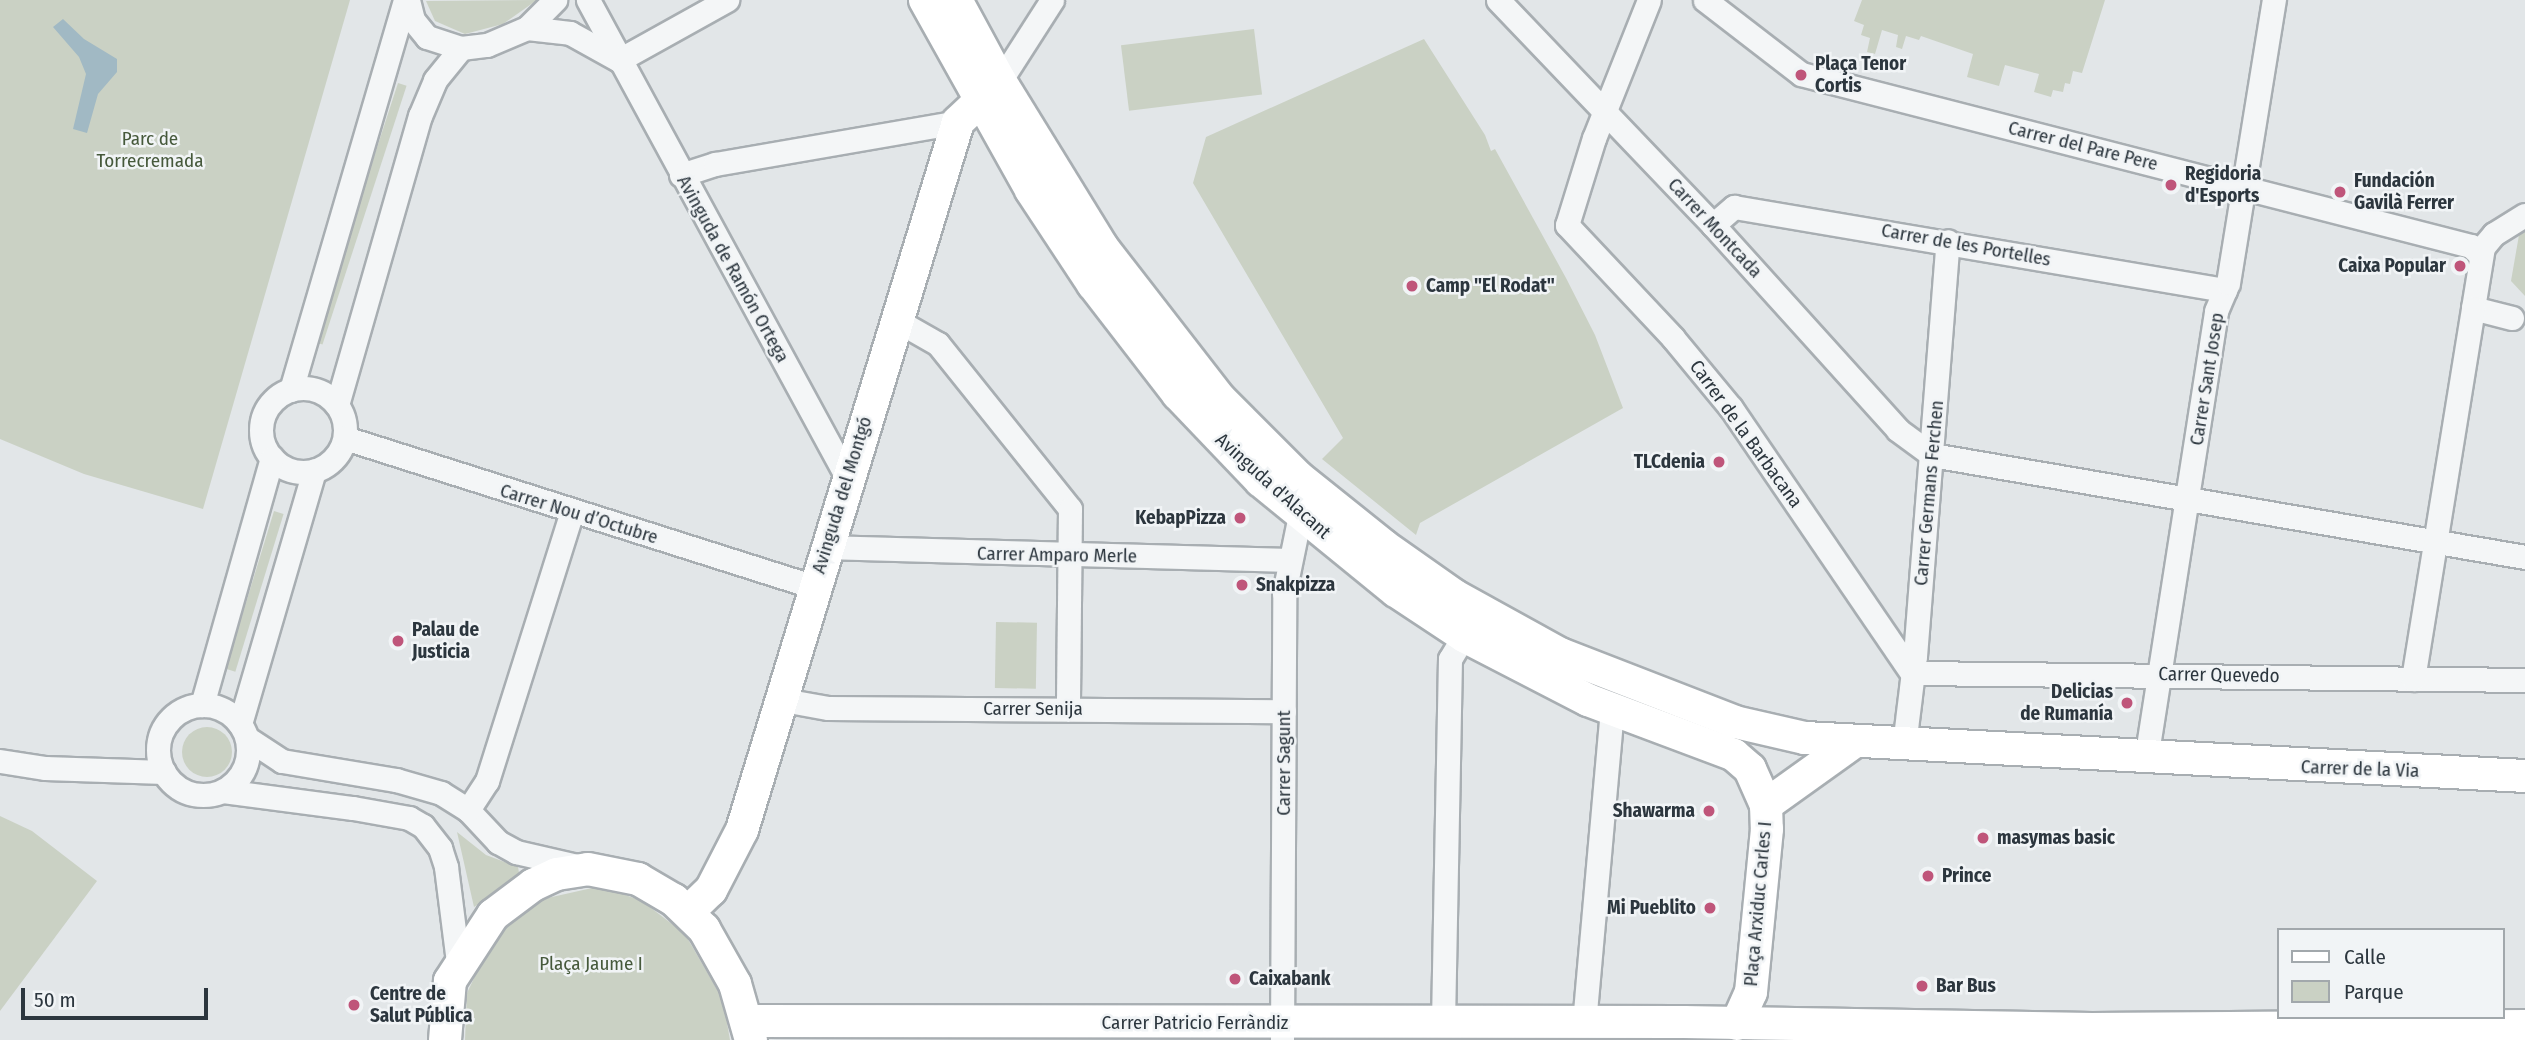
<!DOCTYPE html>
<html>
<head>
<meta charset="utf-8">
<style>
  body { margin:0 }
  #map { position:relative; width:2525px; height:1040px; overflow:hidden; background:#e2e6e8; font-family:"Fira Sans Condensed",sans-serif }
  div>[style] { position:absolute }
  .green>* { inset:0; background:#cad1c4; transform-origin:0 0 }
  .round { border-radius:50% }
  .water>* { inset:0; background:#a1b9c4 }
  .roads { filter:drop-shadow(2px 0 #a8aeb2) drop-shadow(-2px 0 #a8aeb2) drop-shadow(0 2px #a8aeb2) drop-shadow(0 -2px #a8aeb2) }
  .street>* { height:23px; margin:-11.5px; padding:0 11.5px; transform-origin:11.5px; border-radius:11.5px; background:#f4f6f7 }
  .street>.ring { margin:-11.5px; padding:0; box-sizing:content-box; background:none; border:23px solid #f4f6f7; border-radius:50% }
  .secondary>* { height:32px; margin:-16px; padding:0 16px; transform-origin:16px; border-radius:16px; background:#fff }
  .dots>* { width:19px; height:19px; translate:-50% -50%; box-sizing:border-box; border:4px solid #f1f4f6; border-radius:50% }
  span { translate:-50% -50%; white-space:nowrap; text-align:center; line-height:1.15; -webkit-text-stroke:5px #f1f4f6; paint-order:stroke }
  .poi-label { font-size:19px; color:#2c363e; font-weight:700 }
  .left { translate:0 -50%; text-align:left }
  .right { translate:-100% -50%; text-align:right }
  .park-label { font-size:19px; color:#46593b }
  .street-label { font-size:19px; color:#2c363e }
  .legend { position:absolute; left:2277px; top:928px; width:228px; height:91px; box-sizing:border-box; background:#f1f4f6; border:2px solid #a2a8ac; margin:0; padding:9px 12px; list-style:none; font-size:21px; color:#2c363e }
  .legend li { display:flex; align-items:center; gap:14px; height:35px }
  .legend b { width:35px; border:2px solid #a2a8ac }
  .scale { position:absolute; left:21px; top:988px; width:187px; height:32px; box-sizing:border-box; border:4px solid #2c363e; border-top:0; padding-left:9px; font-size:21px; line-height:24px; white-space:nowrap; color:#2c363e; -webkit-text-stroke:5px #f1f4f6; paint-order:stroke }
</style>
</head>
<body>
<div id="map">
  <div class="green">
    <div style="clip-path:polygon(0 0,350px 0,203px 509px,84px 474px,0 439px)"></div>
    <div style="clip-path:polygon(537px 0,503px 24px,465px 34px,435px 21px,426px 1px)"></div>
    <div style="clip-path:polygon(1862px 0,2105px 0,2082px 73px,2073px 71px,2070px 84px,2065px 83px,2063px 92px,2053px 90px,2051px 97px,2034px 92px,2039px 74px,2005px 65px,1999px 86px,1967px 77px,1973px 54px,1921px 36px,1919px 40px,1906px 36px,1902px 49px,1896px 47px,1898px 35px,1882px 30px,1875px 54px,1867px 52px,1870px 38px,1861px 35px,1864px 25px,1854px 21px)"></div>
    <div style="left:1254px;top:29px;width:66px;height:134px;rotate:83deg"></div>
    <div style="clip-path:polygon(1424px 39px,1485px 135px,1491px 151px,1495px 149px,1566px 278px,1595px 335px,1623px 408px,1420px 523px,1416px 535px,1322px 459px,1343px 438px,1193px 183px,1206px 137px)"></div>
    <div style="left:398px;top:83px;width:9px;height:272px;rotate:18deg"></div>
    <div style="clip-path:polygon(2525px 231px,2525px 296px,2511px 281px,2519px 235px)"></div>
    <div style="left:274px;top:511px;width:10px;height:165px;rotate:17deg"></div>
    <div style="left:996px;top:622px;width:41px;height:66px;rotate:1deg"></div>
    <div class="round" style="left:182px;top:727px;width:50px;height:50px"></div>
    <div style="clip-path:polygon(0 816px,32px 831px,97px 881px,0 1011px)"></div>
    <div style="clip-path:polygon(457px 832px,486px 855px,518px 867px,520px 878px,474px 907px)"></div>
    <div style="clip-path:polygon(601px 886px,642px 901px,685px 934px,723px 1000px,730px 1040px,465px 1040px,467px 993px,493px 938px,509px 921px,543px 899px)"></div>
  </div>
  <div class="water">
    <div style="clip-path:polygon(63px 19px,84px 39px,117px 59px,117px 72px,98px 94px,87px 133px,73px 129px,86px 74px,79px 57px,53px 27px)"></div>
  </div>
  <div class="roads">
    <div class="street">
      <div style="left:408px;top:0;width:21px;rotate:76deg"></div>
      <div style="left:413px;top:20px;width:22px;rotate:51deg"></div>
      <div style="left:427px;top:37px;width:36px;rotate:18deg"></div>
      <div style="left:461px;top:48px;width:26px;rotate:-7deg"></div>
      <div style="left:487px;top:45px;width:43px;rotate:-23deg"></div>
      <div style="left:527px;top:28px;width:40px;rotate:-45deg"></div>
      <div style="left:588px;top:0;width:543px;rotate:61.5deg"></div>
      <div style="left:1498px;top:0;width:311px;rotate:46.3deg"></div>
      <div style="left:1713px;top:225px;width:276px;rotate:47.9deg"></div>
      <div style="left:1898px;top:430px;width:42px;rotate:36.3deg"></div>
      <div style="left:1932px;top:455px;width:602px;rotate:9.76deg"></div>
      <div style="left:1649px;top:0;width:149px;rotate:111.7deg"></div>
      <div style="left:1594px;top:138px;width:91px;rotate:107.2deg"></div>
      <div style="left:1567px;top:225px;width:155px;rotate:46.8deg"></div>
      <div style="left:1673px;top:338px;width:91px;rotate:50.4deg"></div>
      <div style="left:1731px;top:408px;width:321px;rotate:55.7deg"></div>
      <div style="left:1705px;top:0;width:121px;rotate:37.6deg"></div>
      <div style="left:1801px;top:74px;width:692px;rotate:14.4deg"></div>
      <div style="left:2471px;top:246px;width:13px;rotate:45deg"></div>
      <div style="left:527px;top:28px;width:43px;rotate:6.6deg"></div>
      <div style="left:570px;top:33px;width:56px;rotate:28.9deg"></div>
      <div style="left:619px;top:60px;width:124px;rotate:-29.1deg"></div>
      <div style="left:1000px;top:81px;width:96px;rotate:-57.3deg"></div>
      <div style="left:681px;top:175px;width:36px;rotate:-18deg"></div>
      <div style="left:715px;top:164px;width:247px;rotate:-9.8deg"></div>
      <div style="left:1713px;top:225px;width:28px;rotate:-41deg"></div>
      <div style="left:1734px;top:207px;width:498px;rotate:9.6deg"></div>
      <div style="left:2512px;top:318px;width:40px;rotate:-165.6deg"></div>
      <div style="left:2473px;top:308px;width:62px;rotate:-80.7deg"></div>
      <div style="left:2483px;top:247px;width:17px;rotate:-50deg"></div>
      <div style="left:2494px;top:234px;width:36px;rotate:-32deg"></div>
      <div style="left:896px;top:320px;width:48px;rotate:29.7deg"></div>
      <div style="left:938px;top:344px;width:211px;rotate:51.3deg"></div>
      <div style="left:1070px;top:509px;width:200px;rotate:90.6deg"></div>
      <div class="ring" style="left:261px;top:388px;width:61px;height:61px"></div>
      <div style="left:291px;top:390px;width:406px;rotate:-73.7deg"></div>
      <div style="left:337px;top:405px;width:301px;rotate:-74deg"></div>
      <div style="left:420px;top:116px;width:39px;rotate:-67deg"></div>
      <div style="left:435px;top:80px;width:41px;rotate:-50.9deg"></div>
      <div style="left:345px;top:438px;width:492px;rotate:17.6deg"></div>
      <div style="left:826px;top:547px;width:462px;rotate:1.6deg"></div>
      <div style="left:1912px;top:673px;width:613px;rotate:0.65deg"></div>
      <div style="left:2413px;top:679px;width:376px;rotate:-80.8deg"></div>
      <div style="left:783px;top:700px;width:46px;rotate:10.1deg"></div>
      <div style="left:828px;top:708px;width:456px;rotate:0.4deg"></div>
      <div style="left:202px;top:705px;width:257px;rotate:-74.2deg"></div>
      <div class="ring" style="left:158px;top:705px;width:67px;height:67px"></div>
      <div style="left:240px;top:724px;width:264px;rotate:-73.7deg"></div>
      <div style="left:247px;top:738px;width:42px;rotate:33.3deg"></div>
      <div style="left:282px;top:761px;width:116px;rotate:9.5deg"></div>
      <div style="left:396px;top:780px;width:47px;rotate:16.1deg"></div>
      <div style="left:441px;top:793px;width:32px;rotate:32deg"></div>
      <div style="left:468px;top:810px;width:44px;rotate:46.8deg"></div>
      <div style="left:498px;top:842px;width:21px;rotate:29deg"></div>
      <div style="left:516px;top:852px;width:67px;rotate:13deg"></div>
      <div style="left:1904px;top:745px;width:90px;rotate:-83deg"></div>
      <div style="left:1915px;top:656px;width:416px;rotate:-85.5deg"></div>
      <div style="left:2146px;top:759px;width:453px;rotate:-81.1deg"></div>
      <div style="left:2216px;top:311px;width:30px;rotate:-67deg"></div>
      <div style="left:2228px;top:283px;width:287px;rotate:-80.8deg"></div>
      <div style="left:0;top:761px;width:46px;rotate:8.8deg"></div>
      <div style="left:45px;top:768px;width:119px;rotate:1.9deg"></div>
      <div style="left:223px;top:791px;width:131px;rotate:7.5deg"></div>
      <div style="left:353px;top:808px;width:57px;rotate:10.1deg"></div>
      <div style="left:409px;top:818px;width:16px;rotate:30deg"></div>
      <div style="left:423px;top:826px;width:28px;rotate:52deg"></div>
      <div style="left:440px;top:848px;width:20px;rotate:72deg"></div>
      <div style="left:446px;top:867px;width:96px;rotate:82.8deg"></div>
      <div style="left:468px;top:810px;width:35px;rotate:-57deg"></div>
      <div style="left:487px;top:781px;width:282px;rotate:-72.5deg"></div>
      <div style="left:1443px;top:1023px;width:364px;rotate:-88.9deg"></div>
      <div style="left:1450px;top:659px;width:27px;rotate:-59deg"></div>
      <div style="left:1584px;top:1023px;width:313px;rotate:-84.9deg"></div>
      <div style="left:1282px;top:1040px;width:447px;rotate:-89.7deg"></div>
      <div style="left:1284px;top:593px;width:80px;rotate:-78.4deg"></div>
      <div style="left:1300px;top:515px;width:13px;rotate:-48deg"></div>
    </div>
    <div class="secondary">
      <div style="left:925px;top:0;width:218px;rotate:60.8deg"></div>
      <div style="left:1031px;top:190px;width:113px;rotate:56.6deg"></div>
      <div style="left:1093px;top:284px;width:139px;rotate:52.3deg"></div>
      <div style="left:1178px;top:394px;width:120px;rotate:46.3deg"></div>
      <div style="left:1261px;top:481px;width:174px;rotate:39.2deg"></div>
      <div style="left:1396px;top:591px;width:82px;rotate:33.5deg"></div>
      <div style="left:1464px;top:636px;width:140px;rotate:27.3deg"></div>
      <div style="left:1588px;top:700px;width:156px;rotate:20.6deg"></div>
      <div style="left:1734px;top:755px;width:21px;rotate:41deg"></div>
      <div style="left:1750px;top:769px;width:39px;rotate:66deg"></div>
      <div style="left:1766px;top:805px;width:24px;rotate:88deg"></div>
      <div style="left:1767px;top:829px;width:164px;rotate:95.6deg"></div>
      <div style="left:1751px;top:992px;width:35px;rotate:114deg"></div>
      <div style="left:956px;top:0;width:92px;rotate:61.5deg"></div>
      <div style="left:1000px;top:81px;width:195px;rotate:58.4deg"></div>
      <div style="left:1102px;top:247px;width:192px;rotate:52.2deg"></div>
      <div style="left:1220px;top:399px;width:110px;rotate:45deg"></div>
      <div style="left:1298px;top:477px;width:110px;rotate:38.7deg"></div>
      <div style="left:1384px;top:546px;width:87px;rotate:35.2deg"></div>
      <div style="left:1455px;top:596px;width:120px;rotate:28.9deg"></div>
      <div style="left:1560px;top:654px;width:188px;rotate:21.2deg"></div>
      <div style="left:1735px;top:722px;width:72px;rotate:12.9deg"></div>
      <div style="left:1805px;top:738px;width:721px;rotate:3.02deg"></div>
      <div style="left:1766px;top:805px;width:108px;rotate:-35.6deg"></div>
      <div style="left:688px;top:912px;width:32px;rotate:-44deg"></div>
      <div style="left:711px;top:890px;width:68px;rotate:-62.7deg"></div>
      <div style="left:742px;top:830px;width:740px;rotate:-73.03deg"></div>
      <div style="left:958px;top:122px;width:51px;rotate:-43.4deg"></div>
      <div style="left:748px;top:1021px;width:936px;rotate:0.06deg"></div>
      <div style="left:1684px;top:1022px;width:408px;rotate:1deg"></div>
      <div style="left:2092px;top:1029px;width:433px;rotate:-0.4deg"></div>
      <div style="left:445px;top:1040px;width:59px;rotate:-85.2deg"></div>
      <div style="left:450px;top:981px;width:79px;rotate:-56.9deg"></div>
      <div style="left:493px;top:915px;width:50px;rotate:-36.9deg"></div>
      <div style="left:533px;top:885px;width:26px;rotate:-25deg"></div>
      <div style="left:557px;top:874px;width:31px;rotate:-9deg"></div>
      <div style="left:588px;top:869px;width:51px;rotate:11.3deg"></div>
      <div style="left:638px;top:879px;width:42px;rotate:30.3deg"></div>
      <div style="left:674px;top:900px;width:42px;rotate:44deg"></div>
      <div style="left:704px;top:929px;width:63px;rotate:60.6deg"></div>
      <div style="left:735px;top:984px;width:58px;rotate:74.1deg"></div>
    </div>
  </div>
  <div class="dots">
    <div style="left:1801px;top:75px;background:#bf557a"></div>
    <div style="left:2171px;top:185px;background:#bf557a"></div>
    <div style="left:2340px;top:192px;background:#bf557a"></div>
    <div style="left:2460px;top:266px;background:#bf557a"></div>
    <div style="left:1412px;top:286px;background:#bf557a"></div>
    <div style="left:1719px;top:462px;background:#bf557a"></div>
    <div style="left:1240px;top:518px;background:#bf557a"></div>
    <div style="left:1242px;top:585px;background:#bf557a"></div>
    <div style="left:398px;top:641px;background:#bf557a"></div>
    <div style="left:2127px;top:703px;background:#bf557a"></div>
    <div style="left:1709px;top:811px;background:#bf557a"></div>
    <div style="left:1983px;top:838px;background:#bf557a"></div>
    <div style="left:1928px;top:876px;background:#bf557a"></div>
    <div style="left:1710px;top:908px;background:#bf557a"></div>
    <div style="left:1235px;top:979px;background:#bf557a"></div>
    <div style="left:1922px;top:986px;background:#bf557a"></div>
    <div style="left:354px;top:1005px;background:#bf557a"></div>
  </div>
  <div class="poi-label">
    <span class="left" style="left:1815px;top:75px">Plaça Tenor<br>Cortis</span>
    <span class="left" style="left:2185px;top:185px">Regidoria<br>d'Esports</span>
    <span class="left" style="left:2354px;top:192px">Fundación<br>Gavilà Ferrer</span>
    <span class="right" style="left:2446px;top:266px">Caixa Popular</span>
    <span class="left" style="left:1426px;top:286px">Camp "El Rodat"</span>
    <span class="right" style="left:1705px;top:462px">TLCdenia</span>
    <span class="right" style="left:1226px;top:518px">KebapPizza</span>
    <span class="left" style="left:1256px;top:585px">Snakpizza</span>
    <span class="left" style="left:412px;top:641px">Palau de<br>Justicia</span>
    <span class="right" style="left:2113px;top:703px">Delicias<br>de Rumanía</span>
    <span class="right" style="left:1695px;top:811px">Shawarma</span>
    <span class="left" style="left:1997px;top:838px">masymas basic</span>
    <span class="left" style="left:1942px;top:876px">Prince</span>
    <span class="right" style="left:1696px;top:908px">Mi Pueblito</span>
    <span class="left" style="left:1249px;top:979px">Caixabank</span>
    <span class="left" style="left:1936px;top:986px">Bar Bus</span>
    <span class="left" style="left:370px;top:1005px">Centre de<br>Salut Pública</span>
  </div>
  <div class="park-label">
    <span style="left:150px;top:150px">Parc de<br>Torrecremada</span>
    <span style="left:591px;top:964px">Plaça Jaume I</span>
  </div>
  <div class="street-label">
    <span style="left:2083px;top:146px;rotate:14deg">Carrer del Pare Pere</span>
    <span style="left:1715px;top:228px;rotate:47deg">Carrer Montcada</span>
    <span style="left:1966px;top:245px;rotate:10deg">Carrer de les Portelles</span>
    <span style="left:733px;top:269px;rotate:61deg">Avinguda de Ramón Ortega</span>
    <span style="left:2207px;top:379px;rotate:-81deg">Carrer Sant Josep</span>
    <span style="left:1746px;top:434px;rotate:54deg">Carrer de la Barbacana</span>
    <span style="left:1273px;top:486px;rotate:42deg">Avinguda d'Alacant</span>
    <span style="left:1929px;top:493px;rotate:-85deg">Carrer Germans Ferchen</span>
    <span style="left:842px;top:495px;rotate:-73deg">Avinguda del Montgó</span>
    <span style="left:579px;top:514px;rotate:17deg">Carrer Nou d’Octubre</span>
    <span style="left:1057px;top:555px;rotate:1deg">Carrer Amparo Merle</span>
    <span style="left:2219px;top:675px;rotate:1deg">Carrer Quevedo</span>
    <span style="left:1033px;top:709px">Carrer Senija</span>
    <span style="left:1284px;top:763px;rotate:-90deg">Carrer Sagunt</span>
    <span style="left:2360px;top:769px;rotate:2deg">Carrer de la Via</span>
    <span style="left:1758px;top:904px;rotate:-85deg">Plaça Arxiduc Carles I</span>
    <span style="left:1195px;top:1023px">Carrer Patricio Ferràndiz</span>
  </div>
  <ul class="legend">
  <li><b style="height:9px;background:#fff"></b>Calle</li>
  <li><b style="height:19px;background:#cad1c4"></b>Parque</li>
  </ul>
  <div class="scale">50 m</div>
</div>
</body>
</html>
